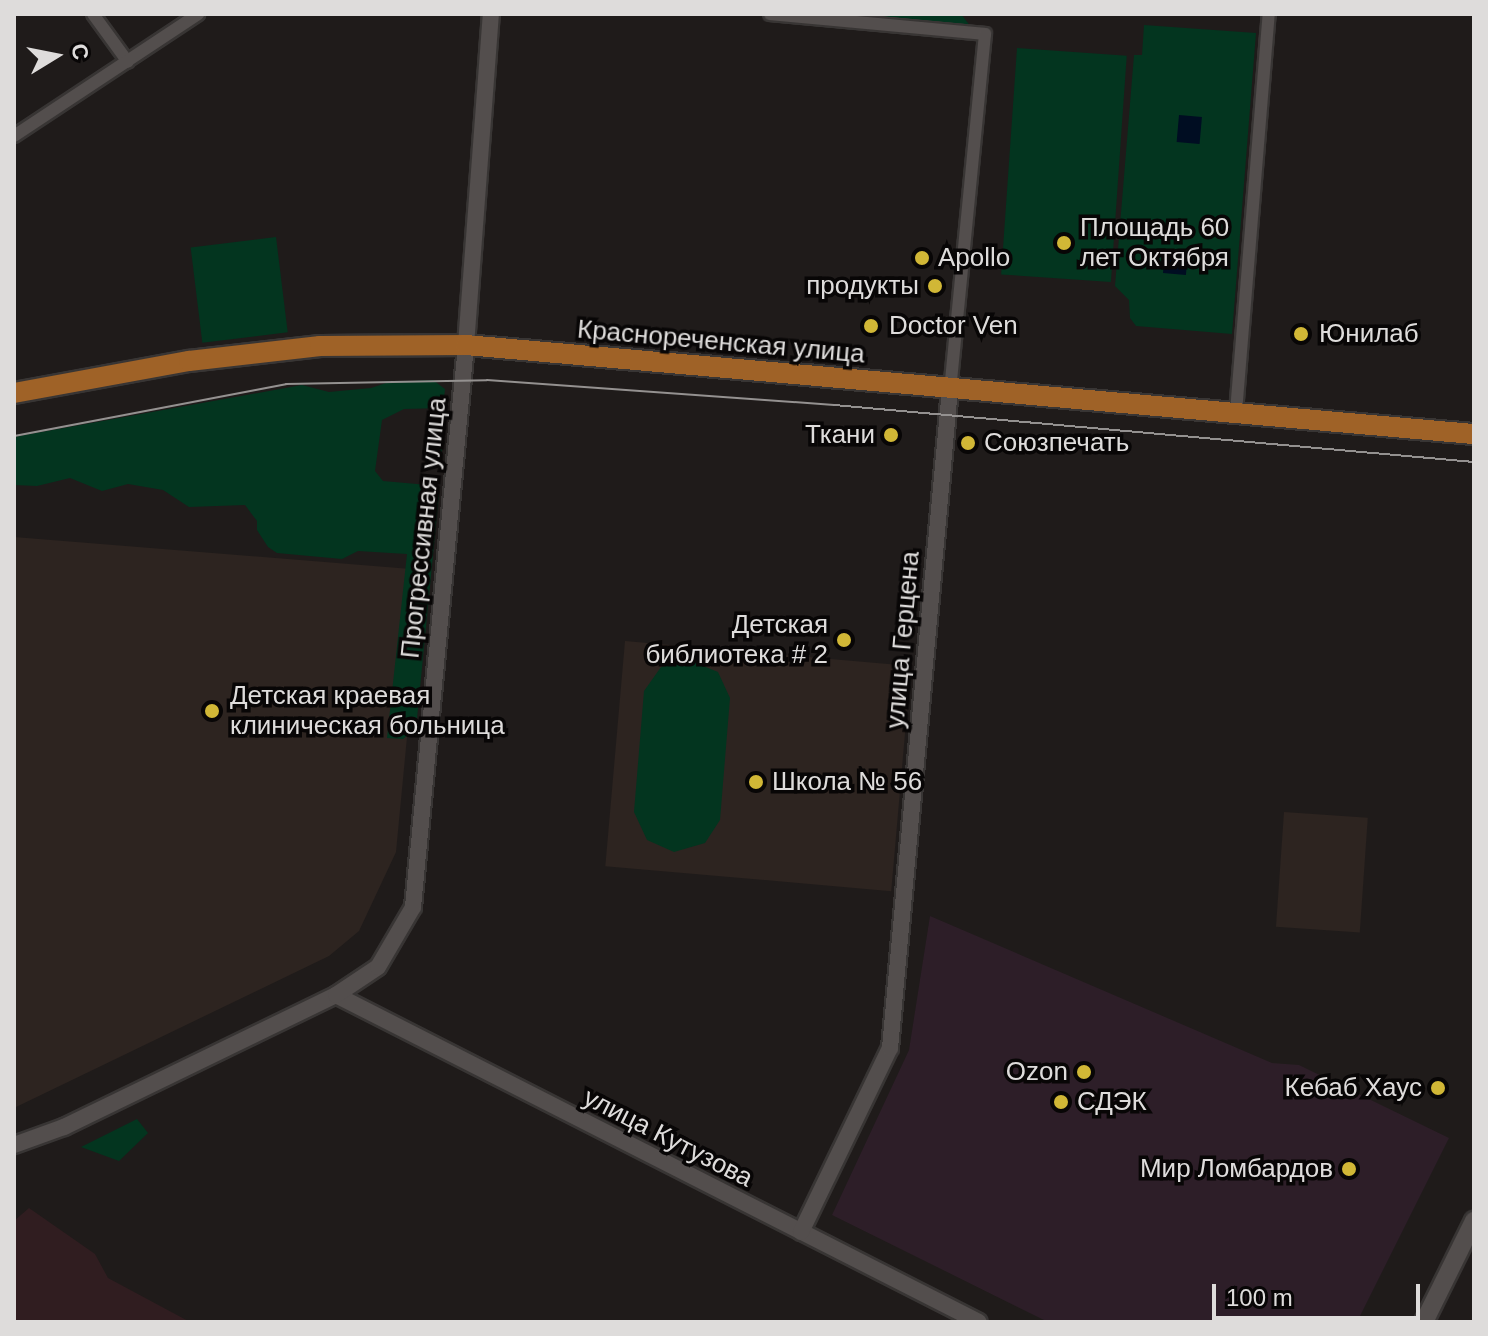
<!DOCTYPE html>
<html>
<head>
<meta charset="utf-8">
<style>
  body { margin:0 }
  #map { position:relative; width:1488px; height:1336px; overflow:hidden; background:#1f1b1a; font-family:Arial,sans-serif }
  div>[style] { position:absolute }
  .commercial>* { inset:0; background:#2d1e28 }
  .industrial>* { inset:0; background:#301d20 }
  .built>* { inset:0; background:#2d2420; transform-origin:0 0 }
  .green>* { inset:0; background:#03351f; transform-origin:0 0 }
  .water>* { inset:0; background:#000d22; transform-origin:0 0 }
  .roads { filter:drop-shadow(2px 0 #383534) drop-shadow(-2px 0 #383534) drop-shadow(0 2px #383534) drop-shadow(0 -2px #383534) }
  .minor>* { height:12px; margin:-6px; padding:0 6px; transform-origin:6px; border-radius:6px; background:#534e4d }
  .tertiary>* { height:16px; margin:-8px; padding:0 8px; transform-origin:8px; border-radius:8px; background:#534e4d }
  .secondary>* { height:18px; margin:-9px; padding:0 9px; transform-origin:9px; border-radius:9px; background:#534e4d }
  .primary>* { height:20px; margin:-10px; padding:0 10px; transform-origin:10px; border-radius:10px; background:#9f6227 }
  .tram>* { height:2px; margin:-1px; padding:0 1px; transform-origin:1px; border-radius:1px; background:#949190 }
  .dots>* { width:22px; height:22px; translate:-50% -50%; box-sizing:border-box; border:4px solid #080606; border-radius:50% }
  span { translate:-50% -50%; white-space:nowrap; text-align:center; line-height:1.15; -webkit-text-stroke:7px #080606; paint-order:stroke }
  .poi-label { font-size:26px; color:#dedcdb }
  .left { translate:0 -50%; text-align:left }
  .right { translate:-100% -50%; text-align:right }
  .street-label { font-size:26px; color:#dedcdb }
  .frame { position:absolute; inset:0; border:16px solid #dedcdb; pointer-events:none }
  .north { position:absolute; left:16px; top:16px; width:80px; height:80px; -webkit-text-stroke:6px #080606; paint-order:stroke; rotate:80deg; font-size:22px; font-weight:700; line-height:32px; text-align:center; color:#dedcdb }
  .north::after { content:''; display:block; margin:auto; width:28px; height:36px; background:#dedcdb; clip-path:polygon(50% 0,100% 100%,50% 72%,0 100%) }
  .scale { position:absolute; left:1212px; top:1284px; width:208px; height:36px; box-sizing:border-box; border:4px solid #dedcdb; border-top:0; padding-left:10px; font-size:24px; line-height:28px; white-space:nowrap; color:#dedcdb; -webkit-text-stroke:6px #080606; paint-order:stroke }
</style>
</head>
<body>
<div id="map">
  <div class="commercial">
    <div style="clip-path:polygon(930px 916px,1272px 1063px,1299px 1065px,1449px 1138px,1357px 1322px,1048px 1322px,832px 1215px,909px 1050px)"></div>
  </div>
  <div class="industrial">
    <div style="clip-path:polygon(29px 1208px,95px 1254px,108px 1278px,190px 1322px,14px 1322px,14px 1221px)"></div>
  </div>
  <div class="built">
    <div style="clip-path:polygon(14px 537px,423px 570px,396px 852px,359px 931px,329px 956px,14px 1108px)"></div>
    <div style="left:625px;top:641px;width:287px;height:226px;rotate:5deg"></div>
    <div style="left:1284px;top:812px;width:84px;height:115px;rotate:4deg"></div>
  </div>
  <div class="green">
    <div style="clip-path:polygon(835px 14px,961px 14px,971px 27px)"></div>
    <div style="clip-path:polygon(1144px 25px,1256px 33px,1232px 334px,1136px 326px,1130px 318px,1129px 300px,1115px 286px,1134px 55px,1142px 55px)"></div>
    <div style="left:1017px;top:48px;width:110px;height:227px;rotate:4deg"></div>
    <div style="left:276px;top:237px;width:96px;height:86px;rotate:83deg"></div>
    <div style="clip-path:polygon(433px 380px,445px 389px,443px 408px,404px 409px,382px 420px,375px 471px,383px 481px,428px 485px,439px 494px,416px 729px,403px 739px,387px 738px,407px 554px,358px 551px,342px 559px,277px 553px,268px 547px,257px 530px,257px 521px,245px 505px,189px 507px,163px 490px,128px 484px,102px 491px,70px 478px,37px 486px,14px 485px,14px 437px,302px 385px,329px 392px,371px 388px,389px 382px)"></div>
    <div style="clip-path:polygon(438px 426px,444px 432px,441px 460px,432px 465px,426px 461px,428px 429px)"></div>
    <div style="clip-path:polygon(691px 661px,718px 672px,730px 698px,720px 820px,705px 843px,674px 852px,647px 840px,634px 812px,644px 691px,661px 667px)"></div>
    <div style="clip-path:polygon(137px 1119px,148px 1133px,119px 1161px,81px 1147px)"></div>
  </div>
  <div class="water">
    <div style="left:1179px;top:115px;width:23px;height:27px;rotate:5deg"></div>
    <div style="left:1165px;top:250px;width:23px;height:23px;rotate:5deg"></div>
  </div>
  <div class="roads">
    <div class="minor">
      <div style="left:93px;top:14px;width:59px;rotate:53.9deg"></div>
      <div style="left:770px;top:14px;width:216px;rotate:5.3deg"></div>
      <div style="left:985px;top:34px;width:357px;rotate:95.6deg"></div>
      <div style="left:14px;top:136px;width:221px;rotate:-33.5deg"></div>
      <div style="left:1236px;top:412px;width:399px;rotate:-85.3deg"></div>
    </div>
    <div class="tertiary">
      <div style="left:336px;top:995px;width:721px;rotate:26.96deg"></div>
      <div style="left:14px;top:1145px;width:53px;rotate:-19.8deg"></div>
      <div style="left:64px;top:1127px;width:302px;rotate:-25.9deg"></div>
      <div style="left:336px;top:995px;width:50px;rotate:-33.7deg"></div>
      <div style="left:378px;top:967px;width:69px;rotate:-59.7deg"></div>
      <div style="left:413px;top:907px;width:564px;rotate:-84.61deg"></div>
      <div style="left:466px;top:345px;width:332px;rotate:-85.7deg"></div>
      <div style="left:801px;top:1232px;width:204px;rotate:-64.2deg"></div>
      <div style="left:890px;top:1048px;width:662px;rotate:-84.8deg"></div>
    </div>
    <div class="secondary">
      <div style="left:1424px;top:1322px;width:113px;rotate:-63.7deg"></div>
    </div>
    <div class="primary">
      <div style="left:14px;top:393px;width:178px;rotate:-10.4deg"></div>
      <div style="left:189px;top:361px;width:132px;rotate:-6.5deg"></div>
      <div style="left:320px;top:346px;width:146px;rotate:-0.4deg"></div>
      <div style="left:466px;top:345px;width:1012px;rotate:5.05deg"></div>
    </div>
  </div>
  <div class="tram">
    <div style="left:14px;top:436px;width:277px;rotate:-10.8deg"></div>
    <div style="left:286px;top:384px;width:201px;rotate:-1.1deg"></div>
    <div style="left:487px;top:380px;width:348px;rotate:4.1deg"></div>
    <div style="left:834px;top:405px;width:643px;rotate:5.09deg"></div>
  </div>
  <div class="dots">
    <div style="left:1064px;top:243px;background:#d1b736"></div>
    <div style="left:922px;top:258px;background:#d1b736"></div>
    <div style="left:935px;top:286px;background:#d1b736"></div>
    <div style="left:871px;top:326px;background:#d1b736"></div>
    <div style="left:1301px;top:334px;background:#d1b736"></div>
    <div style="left:891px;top:435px;background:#d1b736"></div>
    <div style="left:968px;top:443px;background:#d1b736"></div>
    <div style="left:844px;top:640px;background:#d1b736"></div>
    <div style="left:212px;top:711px;background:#d1b736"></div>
    <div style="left:756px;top:782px;background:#d1b736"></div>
    <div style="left:1084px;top:1072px;background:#d1b736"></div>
    <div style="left:1438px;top:1088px;background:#d1b736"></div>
    <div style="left:1061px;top:1102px;background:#d1b736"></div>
    <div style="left:1349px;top:1169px;background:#d1b736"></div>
  </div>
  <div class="poi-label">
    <span class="left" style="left:1080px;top:243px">Площадь 60<br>лет Октября</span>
    <span class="left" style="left:938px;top:258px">Apollo</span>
    <span class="right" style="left:919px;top:286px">продукты</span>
    <span class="left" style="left:889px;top:326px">Doctor Ven</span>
    <span class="left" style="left:1319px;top:334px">Юнилаб</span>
    <span class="right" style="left:875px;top:435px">Ткани</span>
    <span class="left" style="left:984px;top:443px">Союзпечать</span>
    <span class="right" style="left:828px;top:640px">Детская<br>библиотека # 2</span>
    <span class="left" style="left:230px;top:711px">Детская краевая<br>клиническая больница</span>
    <span class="left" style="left:772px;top:782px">Школа № 56</span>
    <span class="right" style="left:1068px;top:1072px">Ozon</span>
    <span class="right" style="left:1422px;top:1088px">Кебаб Хаус</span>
    <span class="left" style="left:1077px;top:1102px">СДЭК</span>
    <span class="right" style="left:1333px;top:1169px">Мир Ломбардов</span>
  </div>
  <div class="street-label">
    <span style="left:721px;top:342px;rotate:5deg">Краснореченская улица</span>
    <span style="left:424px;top:528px;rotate:-84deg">Прогрессивная улица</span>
    <span style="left:903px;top:640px;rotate:-85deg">улица Герцена</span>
    <span style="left:668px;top:1138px;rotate:27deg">улица Кутузова</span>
  </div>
  <div class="frame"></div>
  <div class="north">С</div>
  <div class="scale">100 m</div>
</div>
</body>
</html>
